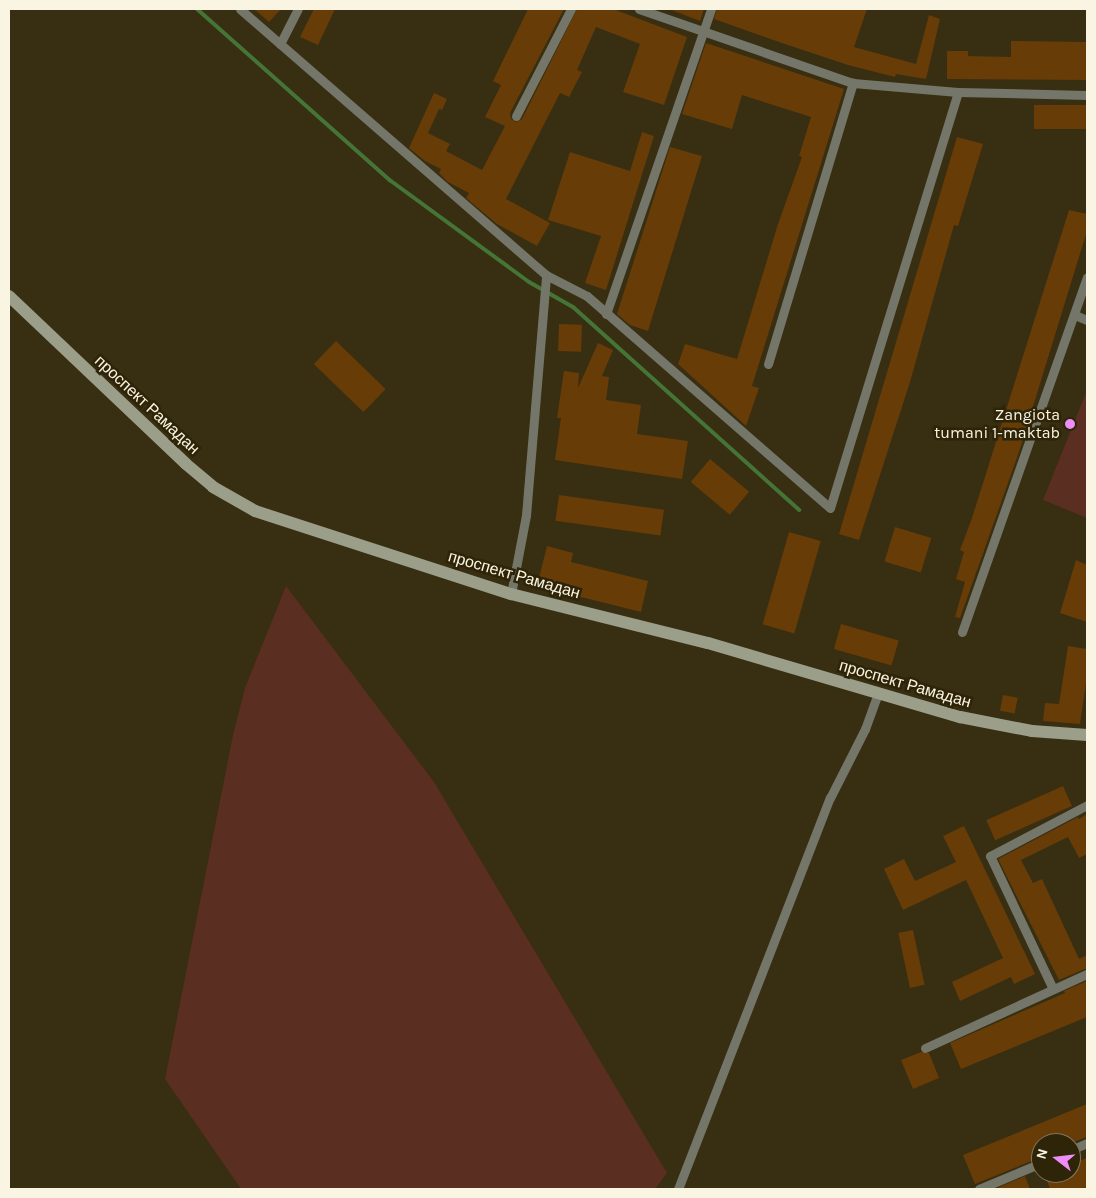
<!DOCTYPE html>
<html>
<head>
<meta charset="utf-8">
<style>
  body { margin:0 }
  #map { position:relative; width:1096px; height:1198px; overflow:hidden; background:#382e12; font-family:Karla,sans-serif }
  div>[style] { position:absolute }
  .green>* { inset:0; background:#5a2e20 }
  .stream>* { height:4px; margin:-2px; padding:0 2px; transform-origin:2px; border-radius:2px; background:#447536 }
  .building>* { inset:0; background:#673c07; transform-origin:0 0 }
  .street>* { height:9px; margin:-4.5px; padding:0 4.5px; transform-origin:4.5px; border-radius:4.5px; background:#747669 }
  .secondary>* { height:12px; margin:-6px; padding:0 6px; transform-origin:6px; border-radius:6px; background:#9b9e89 }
  .dots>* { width:14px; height:14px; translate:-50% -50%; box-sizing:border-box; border:2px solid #2e2407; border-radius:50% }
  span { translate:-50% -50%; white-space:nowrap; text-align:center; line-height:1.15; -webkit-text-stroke:5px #2e2407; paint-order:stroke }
  .street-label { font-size:16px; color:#faf4e3 }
  .poi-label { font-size:16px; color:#faf4e3 }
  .right { translate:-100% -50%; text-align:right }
  .frame { position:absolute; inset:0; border:10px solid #faf4e3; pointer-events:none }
  .north { position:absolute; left:1031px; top:1133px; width:50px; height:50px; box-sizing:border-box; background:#2e2407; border:1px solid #80775f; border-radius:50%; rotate:286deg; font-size:14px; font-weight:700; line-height:20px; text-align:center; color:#faf4e3 }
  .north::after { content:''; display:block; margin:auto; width:18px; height:22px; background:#ee8cf8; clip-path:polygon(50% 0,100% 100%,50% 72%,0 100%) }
</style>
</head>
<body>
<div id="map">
  <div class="green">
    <div style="clip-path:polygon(1087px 390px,1087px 518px,1043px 500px)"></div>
    <div style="clip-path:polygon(286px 586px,434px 782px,667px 1173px,655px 1189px,241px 1189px,165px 1079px,233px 735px,245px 688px)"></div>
  </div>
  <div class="stream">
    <div style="left:197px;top:9px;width:259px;rotate:41.6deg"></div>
    <div style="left:391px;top:181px;width:171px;rotate:36.2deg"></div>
    <div style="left:529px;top:282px;width:51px;rotate:29.6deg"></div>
    <div style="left:573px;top:307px;width:304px;rotate:41.9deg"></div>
  </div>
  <div class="building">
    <div style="clip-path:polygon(254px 9px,281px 9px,269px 22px)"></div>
    <div style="clip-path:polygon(314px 9px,335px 9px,318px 45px,300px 37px)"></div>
    <div style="clip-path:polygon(528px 9px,564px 9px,510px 113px,511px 119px,516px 122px,522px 119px,577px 9px,613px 9px,687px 37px,664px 105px,623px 92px,640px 44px,596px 27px,577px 70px,582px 72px,569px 97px,560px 93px,506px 199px,550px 223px,537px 246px,497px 224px,466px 198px,469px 193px,448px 182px,439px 173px,441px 169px,425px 161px,409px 148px,434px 93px,447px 99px,442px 110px,439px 109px,428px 133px,450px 144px,446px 151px,482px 170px,505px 126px,485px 117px,501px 85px,493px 81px)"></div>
    <div style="clip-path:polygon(669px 9px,704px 9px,700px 21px)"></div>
    <div style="clip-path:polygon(717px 9px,867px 9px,854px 47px,916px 64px,929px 15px,940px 19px,926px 79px,896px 74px,895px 77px,848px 65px,782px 43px,714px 19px)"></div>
    <div style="clip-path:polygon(1011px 41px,1087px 42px,1087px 80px,947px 79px,947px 51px,968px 51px,968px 56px,1011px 57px)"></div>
    <div style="clip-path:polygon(706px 43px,844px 89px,752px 386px,759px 388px,746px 426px,678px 364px,685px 344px,737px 359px,778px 224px,802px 157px,799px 156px,811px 117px,742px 95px,732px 129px,682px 114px)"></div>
    <div style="left:1034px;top:105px;width:53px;height:24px"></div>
    <div style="clip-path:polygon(642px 132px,654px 136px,606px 290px,585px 283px,601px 236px,548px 220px,570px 152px,630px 171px)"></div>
    <div style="clip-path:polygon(957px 137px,983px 144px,958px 226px,954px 225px,910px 382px,859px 540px,839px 534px)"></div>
    <div style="clip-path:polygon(670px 147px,702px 156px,648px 331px,630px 325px,617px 314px)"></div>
    <div style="clip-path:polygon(1069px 210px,1087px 214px,1087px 231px,1019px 452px,960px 618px,955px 617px,965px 582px,956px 579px,964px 552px,960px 550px,972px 518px)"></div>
    <div style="left:559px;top:324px;width:23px;height:27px;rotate:2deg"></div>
    <div style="left:336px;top:341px;width:69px;height:32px;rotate:44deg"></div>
    <div style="clip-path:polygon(598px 343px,613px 350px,602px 376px,609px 377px,606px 400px,641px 405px,637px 434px,688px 441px,682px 479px,555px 460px,561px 418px,557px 418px,564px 371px,579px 373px,578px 388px)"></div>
    <div style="left:710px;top:459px;width:51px;height:30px;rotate:40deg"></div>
    <div style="left:559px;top:495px;width:106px;height:26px;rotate:8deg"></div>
    <div style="left:895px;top:527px;width:38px;height:36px;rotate:17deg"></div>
    <div style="left:789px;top:532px;width:33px;height:96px;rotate:16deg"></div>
    <div style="clip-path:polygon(547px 546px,573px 553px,571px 562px,648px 581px,641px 612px,537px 586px)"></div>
    <div style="clip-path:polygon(1076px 560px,1087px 565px,1087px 622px,1060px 613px)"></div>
    <div style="left:841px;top:624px;width:60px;height:26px;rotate:16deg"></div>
    <div style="clip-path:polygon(1068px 646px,1087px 649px,1087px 676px,1080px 724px,1043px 721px,1045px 703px,1059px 704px)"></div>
    <div style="left:1003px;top:695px;width:15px;height:16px;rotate:11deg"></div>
    <div style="left:1063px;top:786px;width:22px;height:84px;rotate:66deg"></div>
    <div style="clip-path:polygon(1087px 814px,1087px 854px,1079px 858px,1068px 837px,1021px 860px,1033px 883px,1042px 879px,1079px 959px,1087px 955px,1087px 968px,1059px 980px,998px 859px,1078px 817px,1079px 819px)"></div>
    <div style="clip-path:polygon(964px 826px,1035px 974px,1014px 984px,1011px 977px,960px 1001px,952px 982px,1003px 958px,966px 880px,903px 910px,884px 869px,904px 859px,915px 881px,956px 862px,943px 836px)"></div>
    <div style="left:913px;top:930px;width:56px;height:15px;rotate:78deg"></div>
    <div style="clip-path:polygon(1087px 981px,1087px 1017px,961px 1069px,950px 1043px,1065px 993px,1064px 991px)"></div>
    <div style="clip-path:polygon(921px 1052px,929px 1053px,939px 1078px,913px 1089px,901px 1060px)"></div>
    <div style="clip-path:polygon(1087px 1104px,1087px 1137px,1071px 1143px,1041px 1143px,1041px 1157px,975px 1184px,963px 1155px)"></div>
    <div style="clip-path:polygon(1087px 1158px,1087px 1189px,1050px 1189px,1044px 1173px,1071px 1173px,1071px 1164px)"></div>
    <div style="clip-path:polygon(1025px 1176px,1030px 1189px,995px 1189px)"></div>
  </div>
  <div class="street">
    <div style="left:240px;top:9px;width:405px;rotate:41deg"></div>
    <div style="left:546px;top:275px;width:46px;rotate:27.1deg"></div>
    <div style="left:587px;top:296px;width:322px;rotate:41.1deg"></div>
    <div style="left:830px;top:508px;width:435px;rotate:-72.9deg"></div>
    <div style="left:639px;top:9px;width:226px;rotate:19.1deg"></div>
    <div style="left:853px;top:83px;width:105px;rotate:4.9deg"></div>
    <div style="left:958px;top:92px;width:129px;rotate:1.3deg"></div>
    <div style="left:280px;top:44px;width:39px;rotate:-63deg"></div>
    <div style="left:516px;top:116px;width:120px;rotate:-62.8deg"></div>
    <div style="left:606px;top:314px;width:323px;rotate:-71deg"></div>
    <div style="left:1075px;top:315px;width:13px;rotate:23deg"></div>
    <div style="left:768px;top:364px;width:294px;rotate:-73.2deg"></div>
    <div style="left:511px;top:594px;width:80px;rotate:-79.2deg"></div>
    <div style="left:526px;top:515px;width:241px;rotate:-85.2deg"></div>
    <div style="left:962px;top:632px;width:376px;rotate:-70.6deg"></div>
    <div style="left:1053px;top:989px;width:147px;rotate:-115.3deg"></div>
    <div style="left:990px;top:856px;width:110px;rotate:-27.7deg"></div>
    <div style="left:925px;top:1048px;width:178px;rotate:-24.6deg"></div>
    <div style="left:1071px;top:1150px;width:17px;rotate:-24deg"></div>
    <div style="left:678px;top:1189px;width:420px;rotate:-68.8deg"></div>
    <div style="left:830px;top:798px;width:77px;rotate:-63.1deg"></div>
    <div style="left:865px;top:729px;width:38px;rotate:-70deg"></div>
    <div style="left:979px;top:1189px;width:67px;rotate:-22.8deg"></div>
  </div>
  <div class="secondary">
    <div style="left:9px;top:296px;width:244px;rotate:43.5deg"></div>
    <div style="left:186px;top:464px;width:35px;rotate:40deg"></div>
    <div style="left:213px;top:487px;width:48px;rotate:29.7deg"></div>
    <div style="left:255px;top:511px;width:269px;rotate:18deg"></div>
    <div style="left:511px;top:594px;width:203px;rotate:14deg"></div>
    <div style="left:708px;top:643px;width:263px;rotate:16.4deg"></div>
    <div style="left:960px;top:717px;width:73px;rotate:11deg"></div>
    <div style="left:1032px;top:731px;width:55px;rotate:4.2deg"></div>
  </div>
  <div class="dots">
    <div style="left:1070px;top:424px;background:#ee8cf8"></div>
  </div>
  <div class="street-label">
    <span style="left:147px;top:405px;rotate:43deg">проспект Рамадан</span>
    <span style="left:514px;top:575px;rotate:16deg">проспект Рамадан</span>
    <span style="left:905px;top:684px;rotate:16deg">проспект Рамадан</span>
  </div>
  <div class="poi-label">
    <span class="right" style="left:1060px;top:424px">Zangiota<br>tumani 1-maktab</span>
  </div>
  <div class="frame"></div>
  <div class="north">N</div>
</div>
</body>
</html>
